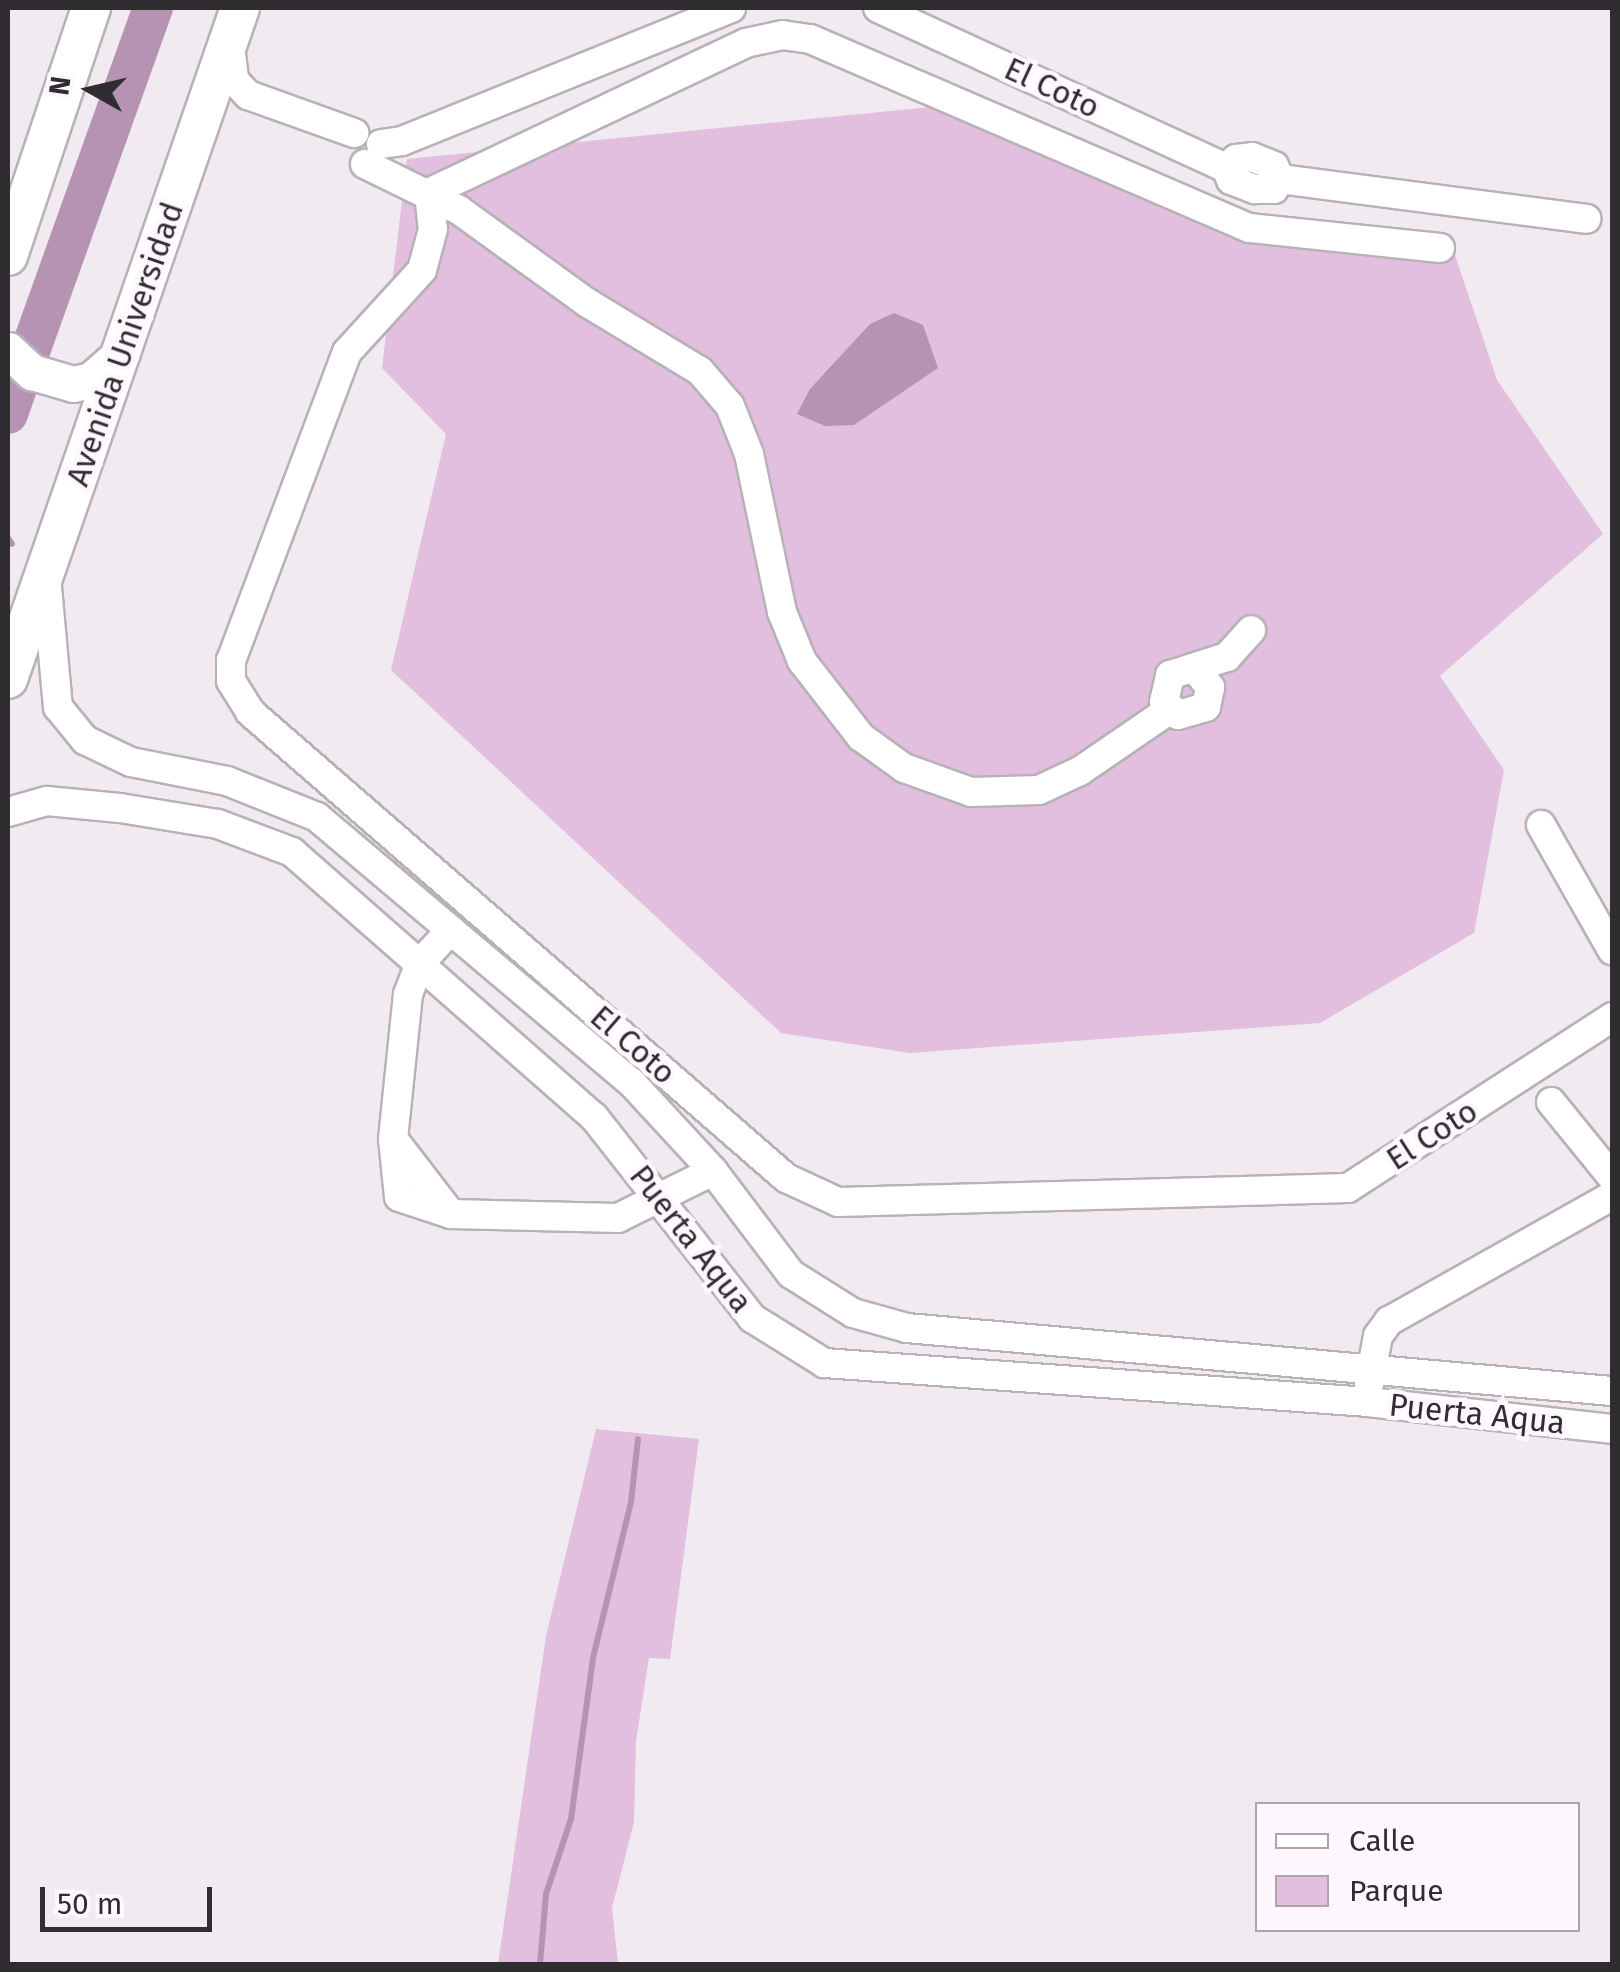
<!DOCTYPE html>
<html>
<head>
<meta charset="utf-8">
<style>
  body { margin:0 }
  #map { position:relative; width:1620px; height:1972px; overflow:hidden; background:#f1eaf1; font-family:"Fira Sans",sans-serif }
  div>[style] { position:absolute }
  .green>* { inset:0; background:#e2bedf }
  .water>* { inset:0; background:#b692b3 }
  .stream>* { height:6px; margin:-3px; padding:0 3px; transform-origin:3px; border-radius:3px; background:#b692b3 }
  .river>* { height:40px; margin:-20px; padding:0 20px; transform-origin:20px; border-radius:20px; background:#b692b3 }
  .roads { filter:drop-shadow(2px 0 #b8b1b7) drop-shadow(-2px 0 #b8b1b7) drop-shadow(0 2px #b8b1b7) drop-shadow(0 -2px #b8b1b7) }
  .minor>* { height:28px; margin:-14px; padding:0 14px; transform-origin:14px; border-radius:14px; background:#fff }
  .tertiary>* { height:35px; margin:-17.5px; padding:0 17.5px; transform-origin:17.5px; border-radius:17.5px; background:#fff }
  .secondary>* { height:38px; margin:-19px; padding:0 19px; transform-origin:19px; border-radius:19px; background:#fff }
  span { translate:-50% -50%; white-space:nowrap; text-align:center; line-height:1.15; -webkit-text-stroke:9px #fff7fe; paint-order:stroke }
  .street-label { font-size:32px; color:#2f2d2f }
  .frame { position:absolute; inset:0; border:10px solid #2f2d2f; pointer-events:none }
  .legend { position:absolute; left:1255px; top:1802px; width:325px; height:130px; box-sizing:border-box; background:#fff7fe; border:2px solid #aca6ab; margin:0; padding:12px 18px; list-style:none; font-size:30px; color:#2f2d2f }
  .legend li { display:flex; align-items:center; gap:20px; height:50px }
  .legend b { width:50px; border:2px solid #aca6ab }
  .north { position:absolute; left:40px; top:40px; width:100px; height:100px; -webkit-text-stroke:8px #fff7fe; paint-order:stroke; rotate:278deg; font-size:28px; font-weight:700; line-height:40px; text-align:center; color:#2f2d2f }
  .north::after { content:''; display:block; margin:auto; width:35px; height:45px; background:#2f2d2f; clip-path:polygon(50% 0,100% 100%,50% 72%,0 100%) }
  .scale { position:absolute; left:40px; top:1887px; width:172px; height:45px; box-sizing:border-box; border:5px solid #2f2d2f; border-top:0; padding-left:12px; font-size:30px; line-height:35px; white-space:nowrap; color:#2f2d2f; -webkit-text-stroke:8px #fff7fe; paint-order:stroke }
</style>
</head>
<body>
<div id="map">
  <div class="green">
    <div style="clip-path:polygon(981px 102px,1260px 215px,1454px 252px,1497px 380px,1603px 534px,1440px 676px,1504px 770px,1474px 933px,1320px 1023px,910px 1053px,781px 1033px,391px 670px,446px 434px,382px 368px,407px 159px)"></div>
    <div style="clip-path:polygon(596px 1429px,699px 1439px,670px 1659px,649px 1658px,636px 1741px,634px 1822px,612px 1908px,618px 1964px,498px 1964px,546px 1636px)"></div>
  </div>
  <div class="water">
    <div style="clip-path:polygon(894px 313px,923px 325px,938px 368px,854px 425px,825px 426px,797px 414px,810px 389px,870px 324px)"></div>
  </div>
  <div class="stream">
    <div style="left:8px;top:538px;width:7px;rotate:56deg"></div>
    <div style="left:540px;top:1964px;width:70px;rotate:-85.1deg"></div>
    <div style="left:546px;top:1894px;width:79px;rotate:-71.6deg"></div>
    <div style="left:571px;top:1819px;width:162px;rotate:-82.2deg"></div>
    <div style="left:593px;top:1658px;width:161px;rotate:-76.3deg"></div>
    <div style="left:631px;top:1502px;width:63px;rotate:-83.7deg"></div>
  </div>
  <div class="river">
    <div style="left:29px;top:354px;width:368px;rotate:-70.3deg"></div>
    <div style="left:8px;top:414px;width:36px;rotate:-71deg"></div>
  </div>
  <div class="roads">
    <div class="minor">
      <div style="left:878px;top:8px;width:383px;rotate:24.7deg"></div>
      <div style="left:230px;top:46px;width:34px;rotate:83deg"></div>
      <div style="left:234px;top:80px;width:21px;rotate:47deg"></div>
      <div style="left:248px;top:95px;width:113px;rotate:19.7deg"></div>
      <div style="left:381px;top:144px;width:21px;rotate:-8deg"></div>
      <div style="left:402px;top:141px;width:355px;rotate:-22deg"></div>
      <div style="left:365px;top:164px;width:105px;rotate:26.1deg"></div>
      <div style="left:459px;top:210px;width:157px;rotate:35.9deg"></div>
      <div style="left:586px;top:302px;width:133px;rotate:31.2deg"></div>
      <div style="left:700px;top:371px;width:46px;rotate:49.4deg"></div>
      <div style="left:730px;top:406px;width:52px;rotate:68.4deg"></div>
      <div style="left:749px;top:454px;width:161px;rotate:78.2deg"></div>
      <div style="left:782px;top:612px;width:53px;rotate:67.8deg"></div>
      <div style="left:802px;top:661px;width:96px;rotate:52.2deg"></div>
      <div style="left:861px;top:737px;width:53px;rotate:35.8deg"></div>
      <div style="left:904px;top:768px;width:71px;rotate:19.7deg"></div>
      <div style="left:971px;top:792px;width:68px;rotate:-1.7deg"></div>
      <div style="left:1039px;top:790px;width:45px;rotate:-24.9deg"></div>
      <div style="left:1080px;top:771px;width:108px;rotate:-34.4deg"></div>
      <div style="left:1226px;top:168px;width:13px;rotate:67deg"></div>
      <div style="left:1231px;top:180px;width:26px;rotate:21deg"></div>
      <div style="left:1255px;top:189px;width:19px"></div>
      <div style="left:1274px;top:189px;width:12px;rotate:-59deg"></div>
      <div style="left:1226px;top:168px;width:13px;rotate:-42deg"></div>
      <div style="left:1236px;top:159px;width:16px;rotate:-7deg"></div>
      <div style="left:1252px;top:157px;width:24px;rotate:22deg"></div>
      <div style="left:1274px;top:166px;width:14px;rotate:65deg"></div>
      <div style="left:1280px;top:179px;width:309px;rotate:7.4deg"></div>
      <div style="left:1440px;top:248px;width:192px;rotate:-174deg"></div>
      <div style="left:1249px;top:228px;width:478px;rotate:-156.7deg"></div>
      <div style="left:810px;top:39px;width:27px;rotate:-172deg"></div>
      <div style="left:783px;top:35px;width:38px;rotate:168deg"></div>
      <div style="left:746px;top:43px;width:351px;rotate:154.7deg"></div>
      <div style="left:429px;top:193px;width:36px;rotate:84deg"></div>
      <div style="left:433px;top:229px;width:42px;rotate:105deg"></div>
      <div style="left:422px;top:270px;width:111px;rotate:132.4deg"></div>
      <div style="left:347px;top:352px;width:329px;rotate:110.6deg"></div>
      <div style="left:231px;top:660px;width:21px;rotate:90deg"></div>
      <div style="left:231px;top:681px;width:36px;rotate:58deg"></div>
      <div style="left:250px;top:712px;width:710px;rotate:41deg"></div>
      <div style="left:786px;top:1178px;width:57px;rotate:24.8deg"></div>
      <div style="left:838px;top:1202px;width:510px;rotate:-1.57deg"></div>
      <div style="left:1348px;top:1188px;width:315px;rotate:-32.9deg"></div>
      <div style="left:47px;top:587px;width:121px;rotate:84.8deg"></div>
      <div style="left:58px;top:707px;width:43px;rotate:50.7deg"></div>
      <div style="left:85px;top:740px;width:51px;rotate:25.6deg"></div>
      <div style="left:131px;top:762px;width:98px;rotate:11.2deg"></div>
      <div style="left:227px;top:781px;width:97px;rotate:21.8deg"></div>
      <div style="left:317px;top:817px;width:411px;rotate:40.2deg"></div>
      <div style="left:631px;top:1082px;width:121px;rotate:47.3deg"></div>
      <div style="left:713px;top:1171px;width:129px;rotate:52.9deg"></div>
      <div style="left:791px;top:1274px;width:73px;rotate:32.2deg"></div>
      <div style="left:853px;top:1313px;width:56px;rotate:15.5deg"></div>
      <div style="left:907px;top:1328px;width:708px;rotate:5.11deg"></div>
      <div style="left:1197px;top:671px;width:21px;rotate:51deg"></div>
      <div style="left:1210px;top:687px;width:20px;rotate:101deg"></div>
      <div style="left:1206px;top:707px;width:29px;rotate:164deg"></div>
      <div style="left:1178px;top:715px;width:19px;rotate:-137deg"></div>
      <div style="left:1164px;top:702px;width:28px;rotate:-77deg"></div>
      <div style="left:1170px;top:675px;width:60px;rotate:-17.5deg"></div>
      <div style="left:1227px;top:657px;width:36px;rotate:-48deg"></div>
      <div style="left:8px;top:812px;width:41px;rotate:-15.8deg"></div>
      <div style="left:47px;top:801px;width:73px;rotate:5.5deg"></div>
      <div style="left:120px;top:808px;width:99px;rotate:9.3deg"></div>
      <div style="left:218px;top:824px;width:79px;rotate:20.7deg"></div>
      <div style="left:292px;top:852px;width:402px;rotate:41.3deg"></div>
      <div style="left:594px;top:1117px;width:256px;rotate:51.8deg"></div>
      <div style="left:752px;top:1318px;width:85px;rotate:32deg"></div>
      <div style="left:824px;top:1363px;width:545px;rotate:4.1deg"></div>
      <div style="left:1368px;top:1402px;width:245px;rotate:6.3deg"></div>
      <div style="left:1541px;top:825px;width:144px;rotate:60.4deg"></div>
      <div style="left:451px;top:930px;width:45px;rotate:133.2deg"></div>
      <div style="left:420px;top:963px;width:33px;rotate:111deg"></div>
      <div style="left:408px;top:994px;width:146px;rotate:95.9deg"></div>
      <div style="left:393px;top:1139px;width:58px;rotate:84.1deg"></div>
      <div style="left:399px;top:1197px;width:55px;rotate:18.1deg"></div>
      <div style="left:451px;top:1214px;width:167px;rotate:1.4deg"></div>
      <div style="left:618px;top:1218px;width:106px;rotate:-26.3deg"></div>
      <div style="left:1551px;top:1102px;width:97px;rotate:50.9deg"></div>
      <div style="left:394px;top:1140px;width:93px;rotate:52.4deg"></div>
      <div style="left:1369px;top:1384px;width:49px;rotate:-79.4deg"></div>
      <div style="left:1378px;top:1336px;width:19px;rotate:-54deg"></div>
      <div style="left:1389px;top:1321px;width:256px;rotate:-29.3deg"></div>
    </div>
    <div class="tertiary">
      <div style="left:8px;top:350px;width:33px;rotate:43deg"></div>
      <div style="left:32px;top:372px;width:43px;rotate:16.3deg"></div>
      <div style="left:73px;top:384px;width:18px;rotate:-13deg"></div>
      <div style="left:91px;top:380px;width:41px;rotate:-41.1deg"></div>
    </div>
    <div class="secondary">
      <div style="left:8px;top:256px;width:262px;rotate:-71.5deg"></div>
      <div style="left:8px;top:679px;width:710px;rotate:-70.93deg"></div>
    </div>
  </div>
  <div class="street-label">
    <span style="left:1052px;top:88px;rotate:25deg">El Coto</span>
    <span style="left:125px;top:344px;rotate:-71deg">Avenida Universidad</span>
    <span style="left:633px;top:1045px;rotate:41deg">El Coto</span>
    <span style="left:1432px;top:1135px;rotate:-33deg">El Coto</span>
    <span style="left:691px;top:1239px;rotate:52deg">Puerta Aqua</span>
    <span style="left:1477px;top:1414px;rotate:6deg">Puerta Aqua</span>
  </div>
  <div class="frame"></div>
  <ul class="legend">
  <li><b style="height:12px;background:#fff"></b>Calle</li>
  <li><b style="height:28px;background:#e2bedf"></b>Parque</li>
  </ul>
  <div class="north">N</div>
  <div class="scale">50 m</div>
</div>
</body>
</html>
